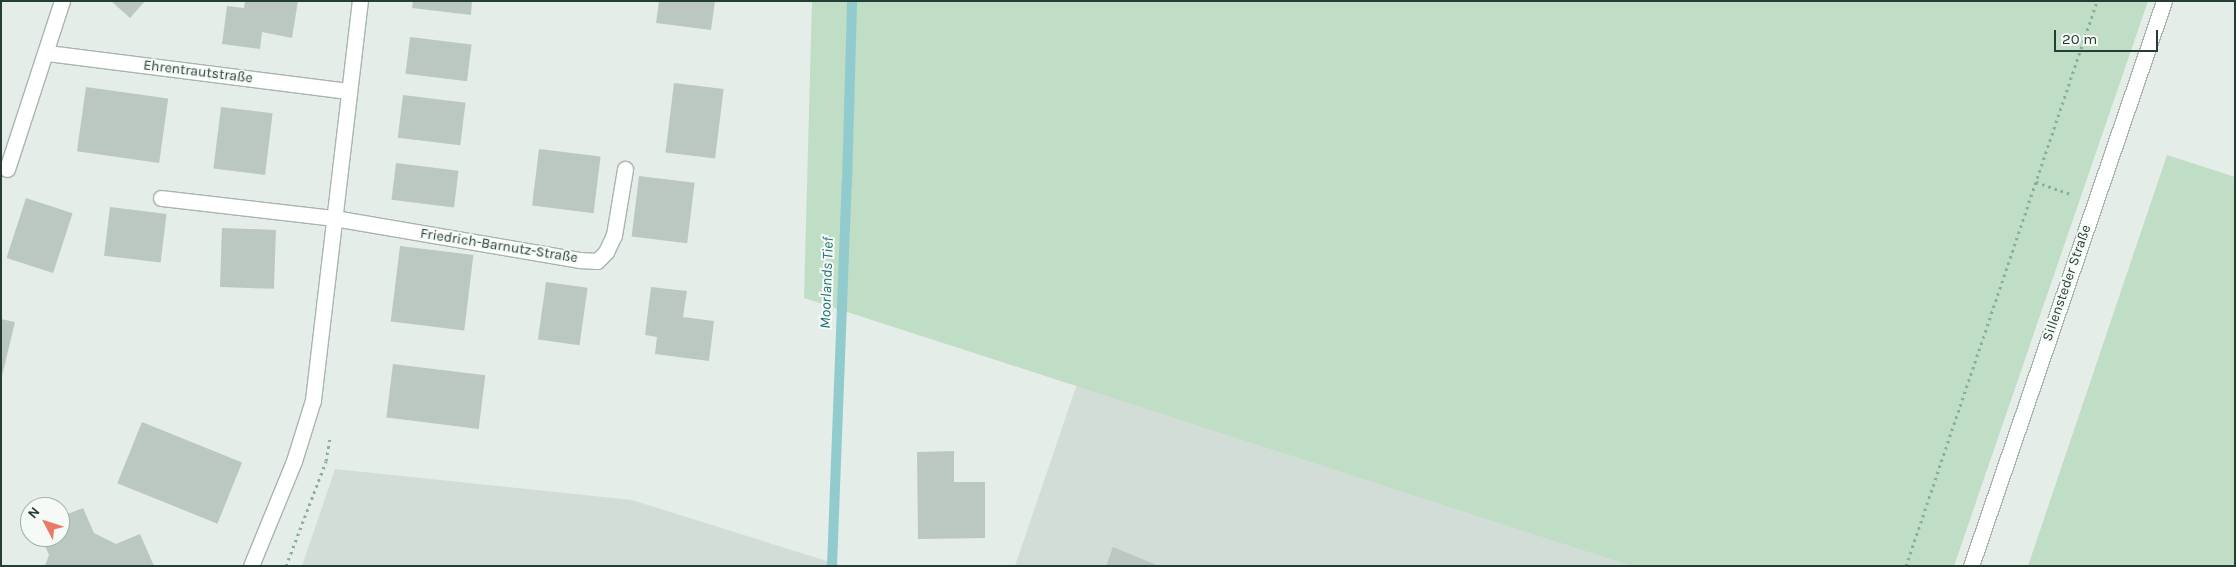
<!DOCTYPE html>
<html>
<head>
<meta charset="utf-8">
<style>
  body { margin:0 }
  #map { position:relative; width:2236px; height:567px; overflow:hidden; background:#e5ede9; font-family:Karla,sans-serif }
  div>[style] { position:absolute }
  .built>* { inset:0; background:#d3ddd8 }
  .green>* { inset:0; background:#c0ddc5 }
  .stream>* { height:10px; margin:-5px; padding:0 5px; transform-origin:5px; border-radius:5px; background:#91cbce }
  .building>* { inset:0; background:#bbc8c1; transform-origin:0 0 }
  .path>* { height:3px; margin-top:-1.5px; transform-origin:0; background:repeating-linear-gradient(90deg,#88af9f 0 2.5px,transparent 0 6.5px) }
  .roads { filter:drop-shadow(1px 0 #a8b5af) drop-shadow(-1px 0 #a8b5af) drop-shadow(0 1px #a8b5af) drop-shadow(0 -1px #a8b5af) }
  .lane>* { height:15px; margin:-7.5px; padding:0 7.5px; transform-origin:7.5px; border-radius:7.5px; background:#fff }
  .street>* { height:15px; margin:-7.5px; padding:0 7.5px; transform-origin:7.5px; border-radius:7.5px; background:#fff }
  .secondary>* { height:15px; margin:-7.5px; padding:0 7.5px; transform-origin:7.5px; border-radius:7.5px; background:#fff }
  span { translate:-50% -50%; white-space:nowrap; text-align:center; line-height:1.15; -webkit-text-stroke:4px #f6faf7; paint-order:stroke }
  .street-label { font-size:14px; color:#253e35 }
  .water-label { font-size:15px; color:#227277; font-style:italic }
  .frame { position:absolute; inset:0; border:2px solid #253e35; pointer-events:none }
  .north { position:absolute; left:20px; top:497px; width:50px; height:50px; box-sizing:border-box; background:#f6faf7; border:1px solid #a2afa9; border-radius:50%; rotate:310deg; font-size:14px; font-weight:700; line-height:20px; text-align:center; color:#253e35 }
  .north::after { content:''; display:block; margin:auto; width:18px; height:22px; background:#e97a67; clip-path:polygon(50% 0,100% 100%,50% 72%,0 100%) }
  .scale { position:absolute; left:2054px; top:30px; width:104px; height:22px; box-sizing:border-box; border:2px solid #253e35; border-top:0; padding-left:6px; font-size:15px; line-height:18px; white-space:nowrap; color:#253e35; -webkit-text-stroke:4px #f6faf7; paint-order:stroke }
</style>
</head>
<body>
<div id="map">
  <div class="built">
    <div style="clip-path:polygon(1078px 381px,1650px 566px,1015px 566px)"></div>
    <div style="clip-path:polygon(335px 469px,632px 500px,843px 566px,302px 566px)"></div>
  </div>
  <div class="green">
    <div style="clip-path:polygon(812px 1px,2148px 1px,1954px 566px,1632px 566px,804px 298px)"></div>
    <div style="clip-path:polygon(2167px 155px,2235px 177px,2235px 566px,2028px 566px)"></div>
  </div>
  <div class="stream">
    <div style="left:832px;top:566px;width:383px;rotate:-87.8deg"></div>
    <div style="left:847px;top:183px;width:182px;rotate:-88.4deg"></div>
  </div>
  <div class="building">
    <div style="clip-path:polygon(111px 1px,145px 1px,130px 18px)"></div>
    <div style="clip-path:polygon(245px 1px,298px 1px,292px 38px,262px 32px,260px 49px,222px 44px,227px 6px,244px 8px)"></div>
    <div style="clip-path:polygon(413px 1px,472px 1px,471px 15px,412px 8px)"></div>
    <div style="clip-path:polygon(659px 1px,715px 1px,711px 30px,656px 23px)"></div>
    <div style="left:410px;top:37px;width:62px;height:37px;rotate:7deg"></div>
    <div style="left:674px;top:83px;width:50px;height:70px;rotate:7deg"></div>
    <div style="left:86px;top:87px;width:83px;height:65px;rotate:8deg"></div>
    <div style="left:403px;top:95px;width:63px;height:43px;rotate:7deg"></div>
    <div style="left:221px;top:107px;width:52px;height:62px;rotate:7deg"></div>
    <div style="left:539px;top:149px;width:62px;height:57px;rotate:7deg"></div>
    <div style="left:396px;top:163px;width:63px;height:37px;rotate:7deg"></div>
    <div style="left:639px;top:176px;width:56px;height:61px;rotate:7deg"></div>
    <div style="left:26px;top:198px;width:49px;height:63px;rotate:18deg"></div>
    <div style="left:110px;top:207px;width:57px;height:49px;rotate:7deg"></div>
    <div style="left:222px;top:228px;width:54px;height:59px;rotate:2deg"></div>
    <div style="left:400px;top:246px;width:74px;height:76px;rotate:7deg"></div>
    <div style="left:546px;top:282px;width:42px;height:58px;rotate:8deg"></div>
    <div style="clip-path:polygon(651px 287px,687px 291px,683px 317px,714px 321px,709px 361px,655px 354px,657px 337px,645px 335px)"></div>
    <div style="clip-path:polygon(1px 319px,15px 322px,2px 376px,1px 376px)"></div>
    <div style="left:393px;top:364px;width:93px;height:54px;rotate:7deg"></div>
    <div style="left:142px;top:422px;width:108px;height:66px;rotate:22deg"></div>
    <div style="clip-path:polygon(954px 451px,954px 482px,985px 482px,985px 538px,918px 539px,917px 452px)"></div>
    <div style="clip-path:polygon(83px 508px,94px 533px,116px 544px,140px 534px,154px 566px,45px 566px,49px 555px,41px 537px,60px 537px,60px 517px)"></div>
    <div style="clip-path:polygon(1113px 547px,1159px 566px,1106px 566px)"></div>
  </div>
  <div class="path">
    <div style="left:2036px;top:182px;width:37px;rotate:19deg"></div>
    <div style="left:286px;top:566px;width:112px;rotate:-69.1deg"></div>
    <div style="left:326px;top:461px;width:23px;rotate:-80deg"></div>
    <div style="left:1906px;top:566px;width:596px;rotate:-71.32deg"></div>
  </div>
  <div class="roads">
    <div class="lane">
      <div style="left:161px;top:198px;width:174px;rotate:6.6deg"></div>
    </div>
    <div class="street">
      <div style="left:47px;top:53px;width:304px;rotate:7.2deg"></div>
      <div style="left:7px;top:169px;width:177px;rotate:-71.9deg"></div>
      <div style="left:334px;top:218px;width:250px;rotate:9.7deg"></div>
      <div style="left:580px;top:260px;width:17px;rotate:3deg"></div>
      <div style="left:597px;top:261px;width:13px;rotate:-45deg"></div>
      <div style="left:606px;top:252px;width:19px;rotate:-65deg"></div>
      <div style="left:614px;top:235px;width:67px;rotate:-80.5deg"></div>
      <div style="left:251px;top:566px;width:113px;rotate:-67.7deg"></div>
      <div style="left:294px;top:461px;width:64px;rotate:-72.7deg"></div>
      <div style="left:313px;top:400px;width:402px;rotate:-83.3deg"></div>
    </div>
    <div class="secondary">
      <div style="left:1971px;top:566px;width:597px;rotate:-71.14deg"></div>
    </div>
  </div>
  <div class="street-label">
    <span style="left:198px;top:72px;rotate:7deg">Ehrentrautstraße</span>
    <span style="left:499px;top:246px;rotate:9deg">Friedrich-Barnutz-Straße</span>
    <span style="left:2067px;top:283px;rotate:-71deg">Sillensteder Straße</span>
  </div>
  <div class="water-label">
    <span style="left:827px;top:283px;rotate:-88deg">Moorlands Tief</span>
  </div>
  <div class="frame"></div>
  <div class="north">N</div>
  <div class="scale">20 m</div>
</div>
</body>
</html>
